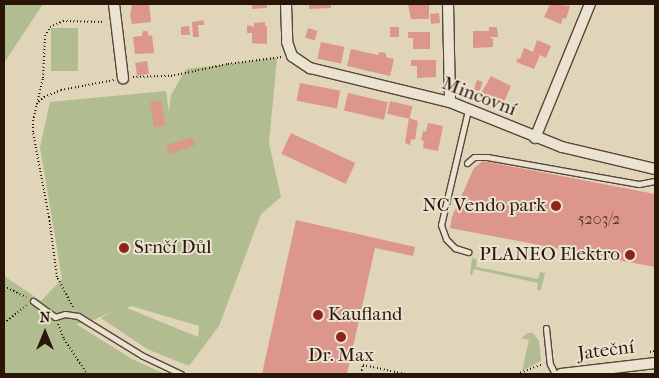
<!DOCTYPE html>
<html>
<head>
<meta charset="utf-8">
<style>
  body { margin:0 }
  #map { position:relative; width:659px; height:378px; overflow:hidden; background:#e0d4b9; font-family:"IM FELL French Canon",serif }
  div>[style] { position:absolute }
  .green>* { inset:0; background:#b1bd90; transform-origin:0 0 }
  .building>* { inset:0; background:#dc968b; transform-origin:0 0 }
  .path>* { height:2px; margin-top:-1px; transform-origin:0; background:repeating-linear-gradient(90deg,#2a1609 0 1px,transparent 0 3.5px) }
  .roads { filter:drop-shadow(1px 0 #584635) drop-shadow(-1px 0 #584635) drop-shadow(0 1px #584635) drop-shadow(0 -1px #584635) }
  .service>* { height:5px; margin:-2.5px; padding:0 2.5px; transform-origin:2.5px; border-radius:2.5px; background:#ebe3d2 }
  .minor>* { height:10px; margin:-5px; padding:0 5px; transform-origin:5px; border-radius:5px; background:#ebe3d2 }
  .dots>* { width:14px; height:14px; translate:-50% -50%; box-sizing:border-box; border:2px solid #ebe3d2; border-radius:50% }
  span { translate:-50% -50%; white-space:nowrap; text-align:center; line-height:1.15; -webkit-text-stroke:4px #ebe3d2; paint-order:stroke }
  .number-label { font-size:16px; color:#56362a }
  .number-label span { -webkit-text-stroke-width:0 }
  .street-label { font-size:19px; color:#2a1609 }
  .poi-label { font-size:19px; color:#2a1609 }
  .right { translate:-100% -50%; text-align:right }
  .left { translate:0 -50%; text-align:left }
  .frame { position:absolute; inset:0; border:5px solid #2a1609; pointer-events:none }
  .north { position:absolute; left:20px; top:308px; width:50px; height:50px; -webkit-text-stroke:4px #ebe3d2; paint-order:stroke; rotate:0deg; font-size:14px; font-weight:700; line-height:20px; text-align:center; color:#2a1609 }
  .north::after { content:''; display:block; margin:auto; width:18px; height:22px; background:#2a1609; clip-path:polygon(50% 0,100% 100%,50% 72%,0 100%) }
</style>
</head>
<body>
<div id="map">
  <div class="green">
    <div style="clip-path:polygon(4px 4px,43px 4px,4px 63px)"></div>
    <div style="left:51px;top:28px;width:27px;height:43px"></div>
    <div style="clip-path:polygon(evenodd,277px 58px,269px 143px,281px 197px,261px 214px,219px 326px,189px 366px,147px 349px,101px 318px,111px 312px,89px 322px,76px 324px,132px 359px,165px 374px,4px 374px,4px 276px,41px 301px,62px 279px,40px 147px,50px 102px,166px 91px,169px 112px,171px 95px,186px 69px,277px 58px,131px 306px,199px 326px,198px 337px,127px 308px,131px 306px)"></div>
    <div style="clip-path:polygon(472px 258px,477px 259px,476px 267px,538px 279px,540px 272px,545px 273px,541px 290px,537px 290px,538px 283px,474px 269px,472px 275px,470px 275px)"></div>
    <div style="clip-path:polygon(528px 333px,533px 333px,539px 341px,541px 361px,522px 371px,529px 340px,521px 338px)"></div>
  </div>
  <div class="building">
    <div style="clip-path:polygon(132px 4px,149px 4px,151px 22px,132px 24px,130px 16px)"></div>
    <div style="clip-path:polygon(252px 4px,267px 4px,267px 8px,252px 9px)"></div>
    <div style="clip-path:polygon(309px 4px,331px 4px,331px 8px,309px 9px)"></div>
    <div style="clip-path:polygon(408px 4px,429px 4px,429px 19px,411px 19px)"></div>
    <div style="clip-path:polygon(550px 4px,570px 6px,566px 19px,563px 18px,561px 24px,544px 17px)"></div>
    <div style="left:439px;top:13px;width:10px;height:9px;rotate:84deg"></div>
    <div style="clip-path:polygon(204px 20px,204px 25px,198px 25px,199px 37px,193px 37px,192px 22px)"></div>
    <div style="clip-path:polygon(265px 22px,265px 26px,267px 26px,267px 44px,252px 43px,252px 33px,247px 33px,247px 25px,254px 27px,254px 23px)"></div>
    <div style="clip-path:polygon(189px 26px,190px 35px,181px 35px,181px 27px)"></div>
    <div style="left:390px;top:27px;width:9px;height:10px"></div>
    <div style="clip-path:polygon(489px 27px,497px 27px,498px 37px,490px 37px,493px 39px,493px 47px,473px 48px,473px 31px,489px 31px)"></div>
    <div style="left:308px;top:28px;width:10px;height:10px;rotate:17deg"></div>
    <div style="clip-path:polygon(143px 31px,147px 31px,149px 36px,152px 35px,154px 53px,135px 54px,133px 37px,142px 36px)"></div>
    <div style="clip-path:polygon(408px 32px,430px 32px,430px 49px,413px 49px,413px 38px,408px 38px)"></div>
    <div style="clip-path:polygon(537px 40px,551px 46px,546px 58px,540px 55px,534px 69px,516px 62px,518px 58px,520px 59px,524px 48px,533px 52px)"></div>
    <div style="left:321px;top:42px;width:24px;height:17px;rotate:12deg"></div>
    <div style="clip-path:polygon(351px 49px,378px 55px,380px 52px,386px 53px,386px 57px,394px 59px,390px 76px,347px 66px)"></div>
    <div style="clip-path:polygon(411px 60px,436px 60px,436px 77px,417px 78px,417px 66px,411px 66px)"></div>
    <div style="left:147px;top:61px;width:13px;height:12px;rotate:81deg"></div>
    <div style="clip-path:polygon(491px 76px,511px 86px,504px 102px,481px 93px)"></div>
    <div style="left:477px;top:80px;width:6px;height:10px;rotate:18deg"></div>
    <div style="left:300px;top:83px;width:41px;height:18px;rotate:11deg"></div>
    <div style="left:348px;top:93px;width:41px;height:18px;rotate:13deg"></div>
    <div style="left:161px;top:100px;width:26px;height:11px;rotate:81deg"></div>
    <div style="left:390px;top:101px;width:23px;height:13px;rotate:13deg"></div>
    <div style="clip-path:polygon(409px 118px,418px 121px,415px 140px,411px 139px,410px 145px,405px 143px)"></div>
    <div style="clip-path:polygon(428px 123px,443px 126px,438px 151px,423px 148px,424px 141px,421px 140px,423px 131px,426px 132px)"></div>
    <div style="left:291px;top:133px;width:71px;height:23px;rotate:25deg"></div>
    <div style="left:192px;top:137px;width:9px;height:27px;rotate:72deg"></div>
    <div style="clip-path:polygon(483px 161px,655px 194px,655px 267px,450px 228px,452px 217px,474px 168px)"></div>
    <div style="clip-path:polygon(296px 220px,415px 247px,413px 256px,375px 248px,347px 374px,262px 374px)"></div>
  </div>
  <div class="path">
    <div style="left:133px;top:77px;width:38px;rotate:-2deg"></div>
    <div style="left:171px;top:76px;width:58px;rotate:-11.9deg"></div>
    <div style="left:228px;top:64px;width:54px;rotate:-7.4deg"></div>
    <div style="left:36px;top:104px;width:11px;rotate:-41deg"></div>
    <div style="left:44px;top:97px;width:18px;rotate:-22deg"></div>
    <div style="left:61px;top:90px;width:54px;rotate:-10.7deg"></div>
    <div style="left:4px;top:286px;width:25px;rotate:27deg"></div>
    <div style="left:73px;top:307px;width:34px;rotate:-118deg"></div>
    <div style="left:57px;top:277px;width:61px;rotate:-97.6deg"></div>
    <div style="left:49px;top:217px;width:86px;rotate:-100.7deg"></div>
    <div style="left:33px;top:132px;width:11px;rotate:-90deg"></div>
    <div style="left:33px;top:121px;width:44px;rotate:-76.9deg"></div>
    <div style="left:43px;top:78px;width:42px;rotate:-87.3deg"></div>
    <div style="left:45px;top:36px;width:10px;rotate:-61deg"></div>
    <div style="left:50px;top:27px;width:14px;rotate:-25deg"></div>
    <div style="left:63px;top:21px;width:42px;rotate:1.4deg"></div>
    <div style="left:4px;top:323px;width:29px;rotate:-38deg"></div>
    <div style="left:58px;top:324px;width:16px;rotate:68deg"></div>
    <div style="left:64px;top:339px;width:42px;rotate:56.7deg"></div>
    <div style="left:650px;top:352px;width:5px;rotate:-11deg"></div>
    <div style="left:361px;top:374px;width:9px;rotate:-77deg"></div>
    <div style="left:363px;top:365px;width:43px;rotate:12.1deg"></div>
    <div style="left:517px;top:374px;width:26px;rotate:-21deg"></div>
  </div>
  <div class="roads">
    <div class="service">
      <div style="left:468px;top:110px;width:118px;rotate:103.2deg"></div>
      <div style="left:441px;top:225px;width:15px;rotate:70deg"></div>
      <div style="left:446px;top:239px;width:13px;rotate:45deg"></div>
      <div style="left:455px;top:248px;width:14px;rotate:17deg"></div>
      <div style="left:467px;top:163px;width:9px;rotate:-41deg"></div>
      <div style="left:474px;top:157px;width:13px"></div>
      <div style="left:487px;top:157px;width:154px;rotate:10.1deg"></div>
      <div style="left:639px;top:184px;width:16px;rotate:-11deg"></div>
      <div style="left:33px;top:301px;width:27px;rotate:36deg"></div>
      <div style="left:55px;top:317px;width:10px;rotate:-17deg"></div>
      <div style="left:65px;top:314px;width:13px;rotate:9deg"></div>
      <div style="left:78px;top:316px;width:76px;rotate:31.6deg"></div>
      <div style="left:143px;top:356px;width:42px;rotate:25.3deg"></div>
      <div style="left:546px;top:328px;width:36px;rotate:84deg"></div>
      <div style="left:550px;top:364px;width:11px;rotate:63deg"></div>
    </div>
    <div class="minor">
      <div style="left:114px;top:4px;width:75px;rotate:83.1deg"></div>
      <div style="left:286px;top:4px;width:38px;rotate:88deg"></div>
      <div style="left:287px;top:42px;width:15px;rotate:70deg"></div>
      <div style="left:292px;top:56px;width:22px;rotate:34deg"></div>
      <div style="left:310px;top:68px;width:144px;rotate:13.7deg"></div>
      <div style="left:450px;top:102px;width:121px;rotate:21.9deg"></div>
      <div style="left:562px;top:147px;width:96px;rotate:13.3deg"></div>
      <div style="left:448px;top:4px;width:98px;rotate:88.8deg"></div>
      <div style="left:535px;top:138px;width:145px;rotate:-67.7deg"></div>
      <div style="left:561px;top:374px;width:95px;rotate:-6.7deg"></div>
    </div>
  </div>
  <div class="dots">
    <div style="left:556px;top:206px;background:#8f2418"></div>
    <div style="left:124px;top:248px;background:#8f2418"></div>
    <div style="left:630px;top:255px;background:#8f2418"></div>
    <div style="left:318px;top:315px;background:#8f2418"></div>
    <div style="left:341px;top:337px;background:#8f2418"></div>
  </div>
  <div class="number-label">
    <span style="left:599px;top:219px">5203/2</span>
  </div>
  <div class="street-label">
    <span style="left:479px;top:97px;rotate:21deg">Mincovní</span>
    <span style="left:606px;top:351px;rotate:-7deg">Jateční</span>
  </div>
  <div class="poi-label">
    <span class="right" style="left:546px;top:206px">NC Vendo park</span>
    <span class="left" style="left:134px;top:248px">Srnčí Důl</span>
    <span class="right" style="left:620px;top:255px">PLANEO Elektro</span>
    <span class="left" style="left:328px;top:315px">Kaufland</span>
    <span style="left:341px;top:356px">Dr. Max</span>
  </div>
  <div class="frame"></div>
  <div class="north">N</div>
</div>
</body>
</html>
